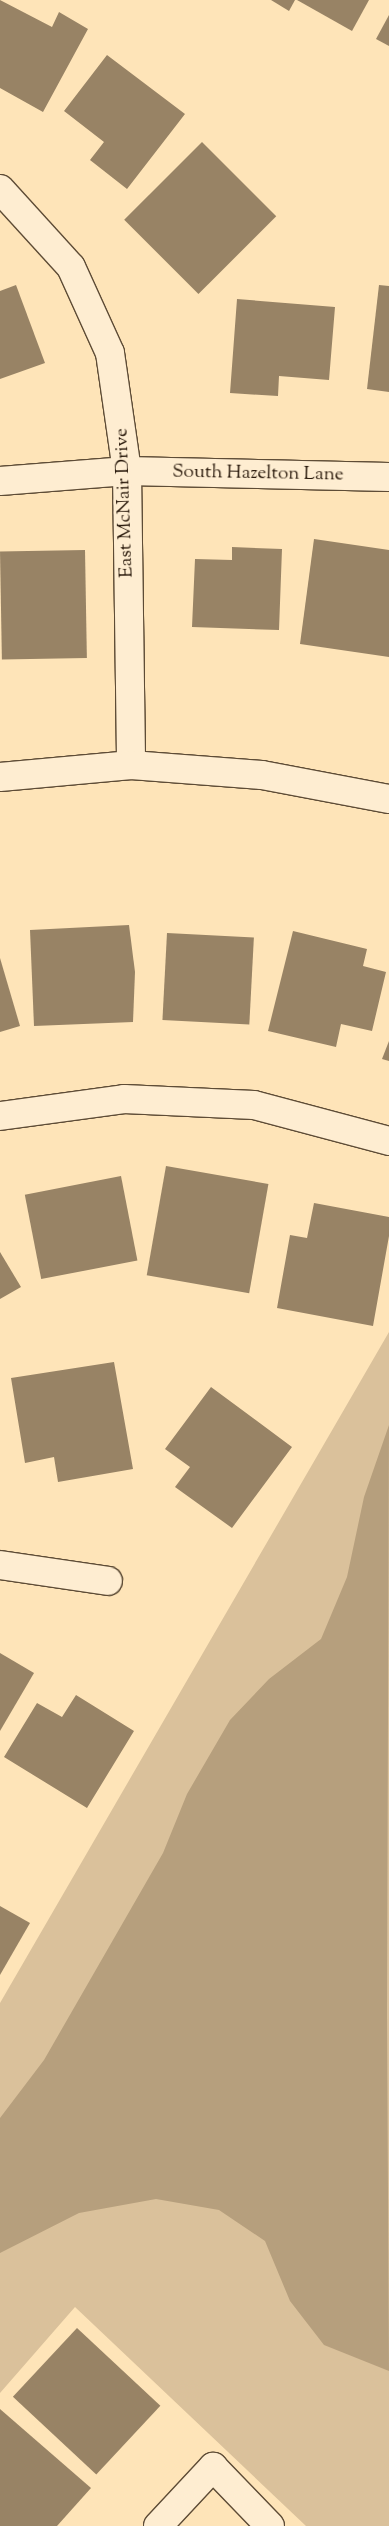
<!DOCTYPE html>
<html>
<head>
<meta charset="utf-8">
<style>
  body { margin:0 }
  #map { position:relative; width:389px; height:2526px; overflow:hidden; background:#fee4b8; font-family:"Sorts Mill Goudy",serif }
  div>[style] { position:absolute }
  .green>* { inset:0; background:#dac19b }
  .water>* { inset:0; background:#b69f7d }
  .building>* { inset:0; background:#988365; transform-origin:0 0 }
  .roads { filter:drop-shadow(1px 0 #5e4c36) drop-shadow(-1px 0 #5e4c36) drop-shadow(0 1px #5e4c36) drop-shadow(0 -1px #5e4c36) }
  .minor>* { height:28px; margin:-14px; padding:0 14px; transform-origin:14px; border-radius:14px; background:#feedd1 }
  span { translate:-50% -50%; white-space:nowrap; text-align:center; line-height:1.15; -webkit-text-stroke:4.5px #feedd1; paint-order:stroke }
  .street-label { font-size:19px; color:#29190b }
</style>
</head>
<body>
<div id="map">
  <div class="green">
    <div style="clip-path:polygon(389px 1332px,389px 2526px,306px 2526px,75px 2307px,0 2393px,0 2003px)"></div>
  </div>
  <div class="water">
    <div style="clip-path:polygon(389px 1425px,387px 2012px,389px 2371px,324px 2345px,290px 2301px,265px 2241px,219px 2210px,156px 2199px,79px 2213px,0 2253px,0 2118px,44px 2060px,163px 1853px,187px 1794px,230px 1720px,269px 1679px,321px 1639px,347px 1577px,364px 1497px)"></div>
  </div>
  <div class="building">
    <div style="clip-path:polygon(0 0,52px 27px,59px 12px,88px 29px,43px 112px,0 88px)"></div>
    <div style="clip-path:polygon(271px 0,295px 0,289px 11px)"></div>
    <div style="clip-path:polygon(297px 0,369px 0,352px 31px)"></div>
    <div style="clip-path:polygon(389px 15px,389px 46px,376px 39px)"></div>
    <div style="clip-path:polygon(107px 55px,185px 114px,127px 189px,90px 160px,104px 142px,64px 111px)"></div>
    <div style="left:202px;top:142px;width:105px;height:110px;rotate:45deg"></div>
    <div style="clip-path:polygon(16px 285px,45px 363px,0 379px,0 291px)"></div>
    <div style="clip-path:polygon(379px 285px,389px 286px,389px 392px,367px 389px)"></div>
    <div style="clip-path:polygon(237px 299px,335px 307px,329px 380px,279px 376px,278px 396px,230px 393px)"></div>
    <div style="clip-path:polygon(314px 539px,389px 550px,389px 657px,300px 644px)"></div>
    <div style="clip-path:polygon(232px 547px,282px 549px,279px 630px,192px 627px,195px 559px,232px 560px)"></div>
    <div style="left:85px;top:550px;width:108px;height:85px;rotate:89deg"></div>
    <div style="clip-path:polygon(129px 925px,135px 972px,133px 1022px,34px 1026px,30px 930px)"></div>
    <div style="clip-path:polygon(293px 931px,367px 949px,363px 966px,386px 972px,372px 1031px,341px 1024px,336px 1047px,268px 1031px)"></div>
    <div style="left:167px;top:933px;width:87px;height:87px;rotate:3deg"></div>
    <div style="clip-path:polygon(0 958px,20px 1026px,0 1032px)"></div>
    <div style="clip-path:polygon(389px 1041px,389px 1061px,382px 1059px)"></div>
    <div style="left:166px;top:1166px;width:104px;height:111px;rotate:10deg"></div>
    <div style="left:121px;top:1176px;width:86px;height:98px;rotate:79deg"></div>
    <div style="clip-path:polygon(314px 1203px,389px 1217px,389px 1236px,373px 1326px,277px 1308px,290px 1235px,307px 1238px)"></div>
    <div style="clip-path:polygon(0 1252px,21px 1287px,0 1299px)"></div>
    <div style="clip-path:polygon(114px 1362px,133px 1469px,58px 1482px,54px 1457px,25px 1463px,11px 1378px)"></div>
    <div style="clip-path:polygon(211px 1387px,292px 1447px,232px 1528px,175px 1487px,190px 1467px,165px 1449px)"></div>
    <div style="clip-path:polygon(0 1653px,34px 1673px,0 1731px)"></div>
    <div style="clip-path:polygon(76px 1695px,134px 1731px,87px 1808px,4px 1757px,37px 1703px,62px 1717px)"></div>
    <div style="clip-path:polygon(0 1906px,30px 1923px,0 1975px)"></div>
    <div style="left:77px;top:2328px;width:114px;height:94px;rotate:43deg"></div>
    <div style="clip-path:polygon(0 2409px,91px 2488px,57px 2526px,0 2526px)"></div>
  </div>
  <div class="roads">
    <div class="minor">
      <div style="left:0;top:189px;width:105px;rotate:47.7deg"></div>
      <div style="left:71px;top:267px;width:94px;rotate:65.6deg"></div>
      <div style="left:110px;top:353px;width:119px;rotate:81.8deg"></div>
      <div style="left:127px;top:471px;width:294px;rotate:89.2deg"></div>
      <div style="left:0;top:481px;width:127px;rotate:-4.5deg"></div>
      <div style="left:127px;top:471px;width:262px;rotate:1.3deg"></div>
      <div style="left:0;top:777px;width:132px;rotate:-5.2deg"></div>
      <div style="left:131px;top:765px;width:131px;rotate:4.4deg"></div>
      <div style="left:262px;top:775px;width:129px;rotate:10.7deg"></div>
      <div style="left:0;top:1116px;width:125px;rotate:-7.8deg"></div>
      <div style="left:124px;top:1099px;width:130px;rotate:2.6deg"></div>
      <div style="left:254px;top:1105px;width:140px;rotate:14.9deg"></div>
      <div style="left:0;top:1565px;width:109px;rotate:8.4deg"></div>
      <div style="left:158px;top:2526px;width:81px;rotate:-47deg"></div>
      <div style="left:213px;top:2467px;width:82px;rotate:46deg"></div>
    </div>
  </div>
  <div class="street-label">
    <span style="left:258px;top:474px;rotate:1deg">South Hazelton Lane</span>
    <span style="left:125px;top:503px;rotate:-92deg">East McNair Drive</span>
  </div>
</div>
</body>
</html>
